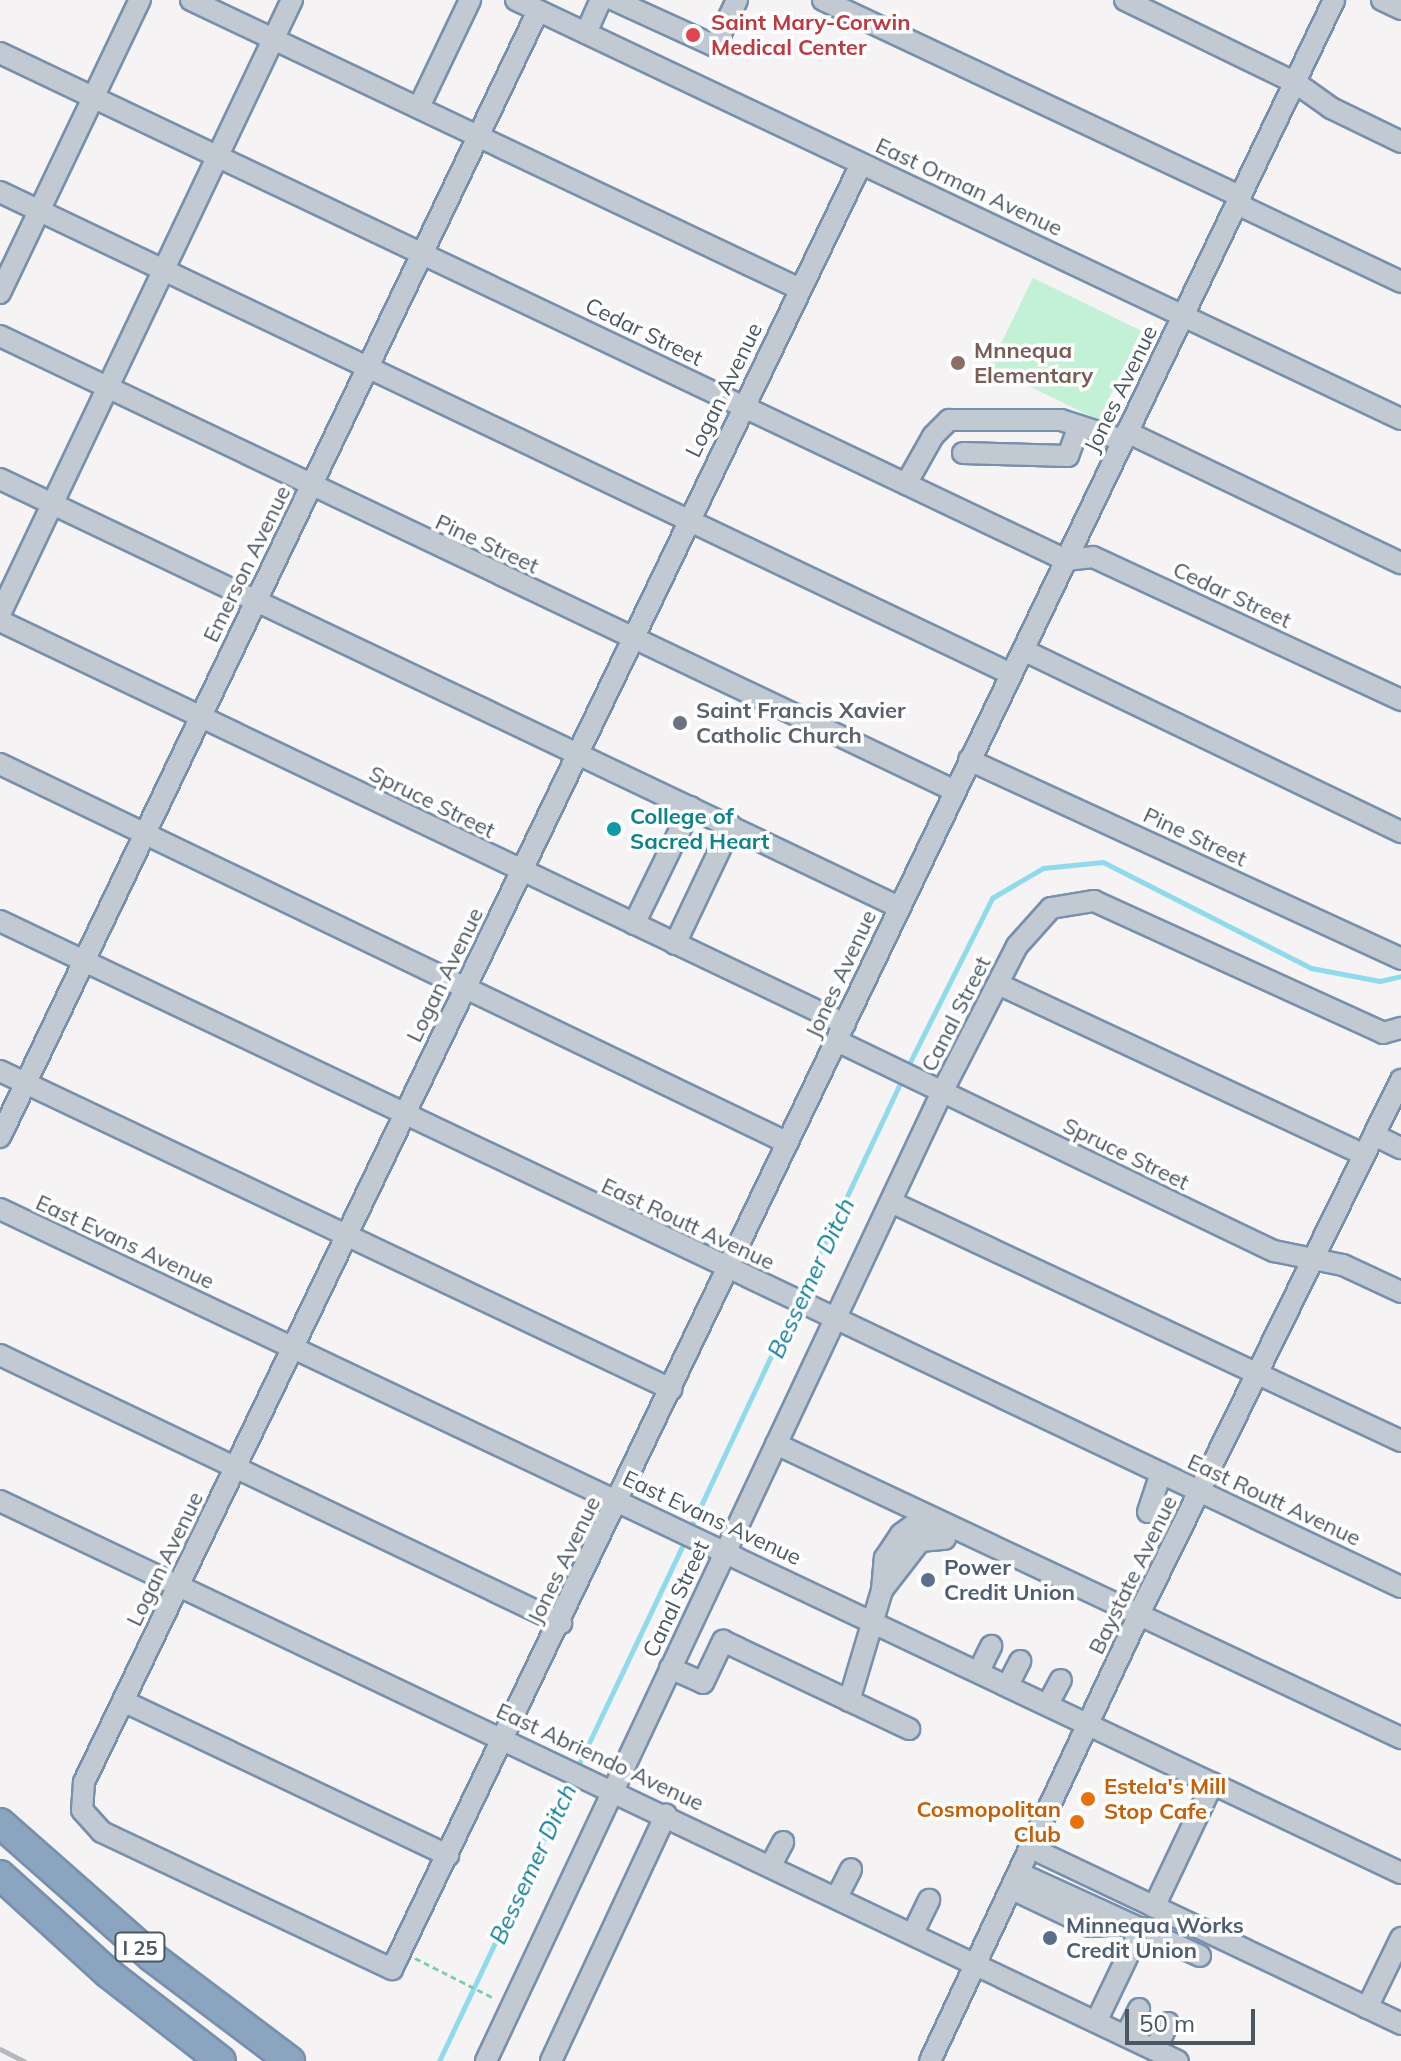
<!DOCTYPE html>
<html>
<head>
<meta charset="utf-8">
<style>
  body { margin:0 }
  #map { position:relative; width:1401px; height:2061px; overflow:hidden; background:#f5f3f3; font-family:Mulish,sans-serif }
  div>[style] { position:absolute }
  .green>* { inset:0; background:#c3f1d5; transform-origin:0 0 }
  .stream>* { height:5px; margin:-2.5px; padding:0 2.5px; transform-origin:2.5px; border-radius:2.5px; background:#90daee }
  .path>* { height:3px; margin-top:-1.5px; transform-origin:0; background:repeating-linear-gradient(90deg,#7ad0a6 0 6px,transparent 0 10px) }
  .roads { filter:drop-shadow(2px 0 #7690ad) drop-shadow(-2px 0 #7690ad) drop-shadow(0 2px #7690ad) drop-shadow(0 -2px #7690ad) }
  .minor>* { height:20px; margin:-10px; padding:0 10px; transform-origin:10px; border-radius:10px; background:#c1cad2 }
  .highway>* { height:28px; margin:-14px; padding:0 14px; transform-origin:14px; border-radius:14px; background:#8ba5c1 }
  .rail>* { height:5px; margin:-2.5px; padding:0 2.5px; transform-origin:2.5px; border-radius:2.5px; background:#b5b8bd }
  .dots>* { width:22px; height:22px; translate:-50% -50%; box-sizing:border-box; border:4px solid #fff; border-radius:50% }
  span { translate:-50% -50%; white-space:nowrap; text-align:center; line-height:1.15; -webkit-text-stroke:7px #fff; paint-order:stroke }
  .shield-label span { padding:2px 6px; background:#fff; border:2px solid; border-radius:6px; -webkit-text-stroke-width:0 }
  .shield-label { font-size:20px; color:#4a5661; font-weight:700 }
  .health-label { font-size:22px; color:#be3a42; font-weight:700 }
  .left { translate:0 -50%; text-align:left }
  .street-label { font-size:22px; color:#4a5661 }
  .education-label { font-size:22px; color:#785e54; font-weight:700 }
  .worship-label { font-size:22px; color:#5b616d; font-weight:700 }
  .culture-label { font-size:22px; color:#0d838f; font-weight:700 }
  .service-label { font-size:22px; color:#4e5e75; font-weight:700 }
  .food-label { font-size:22px; color:#c56008; font-weight:700 }
  .right { translate:-100% -50%; text-align:right }
  .water-label { font-size:24px; color:#0c7c9b; font-style:italic }
  .scale { position:absolute; left:1125px; top:2009px; width:130px; height:36px; box-sizing:border-box; border:4px solid #4a5661; border-top:0; padding-left:10px; font-size:24px; line-height:28px; white-space:nowrap; color:#4a5661; -webkit-text-stroke:6px #fff; paint-order:stroke }
</style>
</head>
<body>
<div id="map">
  <div class="green">
    <div style="left:1033px;top:278px;width:121px;height:99px;rotate:26deg"></div>
  </div>
  <div class="stream">
    <div style="left:907px;top:1068px;width:190px;rotate:-63.4deg"></div>
    <div style="left:992px;top:898px;width:59px;rotate:-30.5deg"></div>
    <div style="left:1043px;top:868px;width:60px;rotate:-5.7deg"></div>
    <div style="left:1103px;top:862px;width:233px;rotate:27deg"></div>
    <div style="left:1311px;top:968px;width:70px;rotate:10.7deg"></div>
    <div style="left:1380px;top:981px;width:22px;rotate:-13deg"></div>
    <div style="left:800px;top:1296px;width:242px;rotate:-64.8deg"></div>
    <div style="left:689px;top:1531px;width:250px;rotate:-64.9deg"></div>
    <div style="left:576px;top:1770px;width:255px;rotate:-64.6deg"></div>
    <div style="left:439px;top:2061px;width:312px;rotate:-64.7deg"></div>
  </div>
  <div class="path">
    <div style="left:415px;top:1958px;width:89px;rotate:26.9deg"></div>
  </div>
  <div class="roads">
    <div class="minor">
      <div style="left:191px;top:0;width:674px;rotate:25.39deg"></div>
      <div style="left:516px;top:0;width:979px;rotate:25.34deg"></div>
      <div style="left:614px;top:0;width:111px;rotate:24.5deg"></div>
      <div style="left:715px;top:46px;width:51px;rotate:-64.4deg"></div>
      <div style="left:823px;top:0;width:462px;rotate:25.2deg"></div>
      <div style="left:1125px;top:0;width:190px;rotate:25.9deg"></div>
      <div style="left:1296px;top:83px;width:43px;rotate:35.5deg"></div>
      <div style="left:1331px;top:108px;width:78px;rotate:25.9deg"></div>
      <div style="left:1382px;top:0;width:21px;rotate:25deg"></div>
      <div style="left:586px;top:33px;width:36px;rotate:-66deg"></div>
      <div style="left:0;top:53px;width:1180px;rotate:25.44deg"></div>
      <div style="left:1066px;top:560px;width:27px;rotate:-6deg"></div>
      <div style="left:1093px;top:557px;width:340px;rotate:24.9deg"></div>
      <div style="left:419px;top:107px;width:119px;rotate:-64.5deg"></div>
      <div style="left:861px;top:164px;width:1795px;rotate:115.65deg"></div>
      <div style="left:84px;top:1782px;width:28px;rotate:94deg"></div>
      <div style="left:82px;top:1810px;width:30px;rotate:48deg"></div>
      <div style="left:102px;top:1832px;width:321px;rotate:25.3deg"></div>
      <div style="left:392px;top:1969px;width:2183px;rotate:-64.43deg"></div>
      <div style="left:0;top:192px;width:1120px;rotate:25.49deg"></div>
      <div style="left:1237px;top:204px;width:182px;rotate:25.4deg"></div>
      <div style="left:0;top:293px;width:325px;rotate:-64.5deg"></div>
      <div style="left:0;top:336px;width:1058px;rotate:25.47deg"></div>
      <div style="left:1127px;top:432px;width:304px;rotate:25.6deg"></div>
      <div style="left:963px;top:453px;width:105px;rotate:1.6deg"></div>
      <div style="left:1068px;top:456px;width:32px;rotate:-70deg"></div>
      <div style="left:0;top:479px;width:996px;rotate:25.46deg"></div>
      <div style="left:906px;top:484px;width:55px;rotate:-60.6deg"></div>
      <div style="left:933px;top:436px;width:23px;rotate:-45deg"></div>
      <div style="left:949px;top:420px;width:112px"></div>
      <div style="left:1061px;top:420px;width:65px;rotate:17.9deg"></div>
      <div style="left:0;top:614px;width:680px;rotate:-64.57deg"></div>
      <div style="left:0;top:621px;width:936px;rotate:25.5deg"></div>
      <div style="left:1023px;top:650px;width:420px;rotate:25.7deg"></div>
      <div style="left:969px;top:760px;width:476px;rotate:24.7deg"></div>
      <div style="left:0;top:764px;width:874px;rotate:25.69deg"></div>
      <div style="left:0;top:921px;width:1551px;rotate:25.43deg"></div>
      <div style="left:634px;top:924px;width:130px;rotate:-64deg"></div>
      <div style="left:675px;top:944px;width:131px;rotate:-64.6deg"></div>
      <div style="left:998px;top:984px;width:404px;rotate:25deg"></div>
      <div style="left:837px;top:1041px;width:485px;rotate:25.7deg"></div>
      <div style="left:1274px;top:1251px;width:70px;rotate:11.5deg"></div>
      <div style="left:1343px;top:1265px;width:64px;rotate:25deg"></div>
      <div style="left:0;top:1071px;width:743px;rotate:25.36deg"></div>
      <div style="left:1374px;top:1135px;width:30px;rotate:26deg"></div>
      <div style="left:0;top:1137px;width:1248px;rotate:-64.46deg"></div>
      <div style="left:891px;top:1202px;width:563px;rotate:25.11deg"></div>
      <div style="left:0;top:1209px;width:1550px;rotate:25.36deg"></div>
      <div style="left:0;top:1355px;width:622px;rotate:25.53deg"></div>
      <div style="left:776px;top:1444px;width:691px;rotate:25.19deg"></div>
      <div style="left:0;top:1501px;width:1304px;rotate:25.43deg"></div>
      <div style="left:1148px;top:1512px;width:41px;rotate:-71.6deg"></div>
      <div style="left:882px;top:1590px;width:32px;rotate:-85deg"></div>
      <div style="left:885px;top:1558px;width:29px;rotate:-56deg"></div>
      <div style="left:901px;top:1534px;width:17px;rotate:-36deg"></div>
      <div style="left:915px;top:1524px;width:26px;rotate:25deg"></div>
      <div style="left:670px;top:1668px;width:36px;rotate:24deg"></div>
      <div style="left:703px;top:1683px;width:47px;rotate:-64.5deg"></div>
      <div style="left:723px;top:1641px;width:206px;rotate:25.3deg"></div>
      <div style="left:979px;top:1671px;width:28px;rotate:-64deg"></div>
      <div style="left:1008px;top:1685px;width:27px;rotate:-63deg"></div>
      <div style="left:123px;top:1701px;width:360px;rotate:25.4deg"></div>
      <div style="left:849px;top:1701px;width:116px;rotate:-73.4deg"></div>
      <div style="left:882px;top:1590px;width:62px;rotate:-52.2deg"></div>
      <div style="left:920px;top:1541px;width:25px;rotate:-5deg"></div>
      <div style="left:1048px;top:1704px;width:27px;rotate:-62deg"></div>
      <div style="left:1031px;top:1848px;width:410px;rotate:25.4deg"></div>
      <div style="left:771px;top:1865px;width:26px;rotate:-62deg"></div>
      <div style="left:1019px;top:1873px;width:199px;rotate:24.6deg"></div>
      <div style="left:1012px;top:1889px;width:86px;rotate:25.4deg"></div>
      <div style="left:1090px;top:1926px;width:33px;rotate:-3deg"></div>
      <div style="left:837px;top:1897px;width:31px;rotate:-63deg"></div>
      <div style="left:1154px;top:1907px;width:137px;rotate:-64.6deg"></div>
      <div style="left:913px;top:1933px;width:37px;rotate:-64deg"></div>
      <div style="left:1367px;top:2008px;width:78px;rotate:-64.1deg"></div>
      <div style="left:1096px;top:2022px;width:104px;rotate:-64.4deg"></div>
      <div style="left:1126px;top:2036px;width:30px;rotate:-64deg"></div>
      <div style="left:1155px;top:2050px;width:30px;rotate:-64deg"></div>
      <div style="left:486px;top:2061px;width:1071px;rotate:-64.8deg"></div>
      <div style="left:942px;top:1092px;width:164px;rotate:-62.8deg"></div>
      <div style="left:1017px;top:946px;width:51px;rotate:-48.2deg"></div>
      <div style="left:1051px;top:908px;width:44px;rotate:-9.2deg"></div>
      <div style="left:1094px;top:901px;width:318px;rotate:24.5deg"></div>
      <div style="left:1383px;top:1033px;width:19px;rotate:-16deg"></div>
      <div style="left:551px;top:2061px;width:272px;rotate:-65deg"></div>
      <div style="left:930px;top:2061px;width:493px;rotate:-64.9deg"></div>
      <div style="left:1139px;top:1614px;width:595px;rotate:-63.87deg"></div>
    </div>
    <div class="highway">
      <div style="left:0;top:1823px;width:203px;rotate:41.4deg"></div>
      <div style="left:152px;top:1957px;width:173px;rotate:37deg"></div>
      <div style="left:0;top:1875px;width:146px;rotate:42.2deg"></div>
      <div style="left:108px;top:1973px;width:143px;rotate:37.9deg"></div>
    </div>
  </div>
  <div class="rail">
    <div style="left:0;top:2049px;width:27px;rotate:27deg"></div>
  </div>
  <div class="dots">
    <div style="left:693px;top:35px;background:#e0444e"></div>
    <div style="left:958px;top:363px;background:#8d6e63"></div>
    <div style="left:680px;top:723px;background:#6b7280"></div>
    <div style="left:614px;top:829px;background:#0f9aa8"></div>
    <div style="left:928px;top:1580px;background:#5c6f8a"></div>
    <div style="left:1088px;top:1799px;background:#e8710a"></div>
    <div style="left:1077px;top:1822px;background:#e8710a"></div>
    <div style="left:1050px;top:1938px;background:#5c6f8a"></div>
  </div>
  <div class="shield-label">
    <span style="left:140px;top:1947px">I 25</span>
  </div>
  <div class="health-label">
    <span class="left" style="left:711px;top:35px">Saint Mary-Corwin<br>Medical Center</span>
  </div>
  <div class="street-label">
    <span style="left:969px;top:187px;rotate:25deg">East Orman Avenue</span>
    <span style="left:644px;top:332px;rotate:26deg">Cedar Street</span>
    <span style="left:1121px;top:389px;rotate:-64deg">Jones Avenue</span>
    <span style="left:724px;top:390px;rotate:-64deg">Logan Avenue</span>
    <span style="left:487px;top:544px;rotate:25deg">Pine Street</span>
    <span style="left:247px;top:564px;rotate:-64deg">Emerson Avenue</span>
    <span style="left:1232px;top:595px;rotate:25deg">Cedar Street</span>
    <span style="left:432px;top:802px;rotate:26deg">Spruce Street</span>
    <span style="left:1195px;top:837px;rotate:25deg">Pine Street</span>
    <span style="left:841px;top:974px;rotate:-65deg">Jones Avenue</span>
    <span style="left:445px;top:975px;rotate:-64deg">Logan Avenue</span>
    <span style="left:956px;top:1014px;rotate:-63deg">Canal Street</span>
    <span style="left:1126px;top:1154px;rotate:26deg">Spruce Street</span>
    <span style="left:688px;top:1224px;rotate:25deg">East Routt Avenue</span>
    <span style="left:125px;top:1242px;rotate:25deg">East Evans Avenue</span>
    <span style="left:1274px;top:1500px;rotate:25deg">East Routt Avenue</span>
    <span style="left:712px;top:1518px;rotate:25deg">East Evans Avenue</span>
    <span style="left:165px;top:1559px;rotate:-64deg">Logan Avenue</span>
    <span style="left:564px;top:1560px;rotate:-64deg">Jones Avenue</span>
    <span style="left:1133px;top:1575px;rotate:-64deg">Baystate Avenue</span>
    <span style="left:676px;top:1599px;rotate:-65deg">Canal Street</span>
    <span style="left:600px;top:1757px;rotate:25deg">East Abriendo Avenue</span>
  </div>
  <div class="education-label">
    <span class="left" style="left:974px;top:363px">Mnnequa<br>Elementary</span>
  </div>
  <div class="worship-label">
    <span class="left" style="left:696px;top:723px">Saint Francis Xavier<br>Catholic Church</span>
  </div>
  <div class="culture-label">
    <span class="left" style="left:630px;top:829px">College of<br>Sacred Heart</span>
  </div>
  <div class="service-label">
    <span class="left" style="left:944px;top:1580px">Power<br>Credit Union</span>
    <span class="left" style="left:1066px;top:1938px">Minnequa Works<br>Credit Union</span>
  </div>
  <div class="food-label">
    <span class="left" style="left:1104px;top:1799px">Estela's Mill<br>Stop Cafe</span>
    <span class="right" style="left:1061px;top:1822px">Cosmopolitan<br>Club</span>
  </div>
  <div class="water-label">
    <span style="left:811px;top:1278px;rotate:-65deg">Bessemer Ditch</span>
    <span style="left:533px;top:1864px;rotate:-65deg">Bessemer Ditch</span>
  </div>
  <div class="scale">50 m</div>
</div>
</body>
</html>
